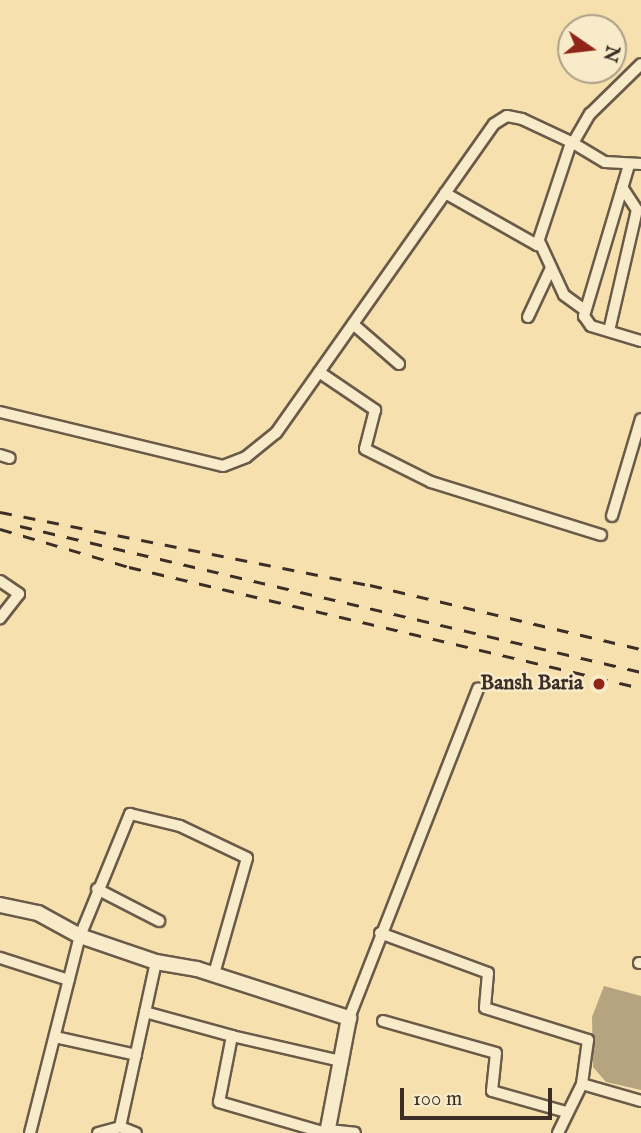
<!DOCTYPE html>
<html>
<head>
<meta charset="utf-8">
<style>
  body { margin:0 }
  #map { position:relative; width:641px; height:1133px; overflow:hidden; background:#f5e0ae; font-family:"IM FELL English",serif }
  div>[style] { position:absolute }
  .water>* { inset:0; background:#b6a380 }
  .roads { filter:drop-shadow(2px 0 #6a5a48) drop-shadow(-2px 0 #6a5a48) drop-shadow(0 2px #6a5a48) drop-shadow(0 -2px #6a5a48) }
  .minor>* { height:10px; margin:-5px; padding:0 5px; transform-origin:5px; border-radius:5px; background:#f8ebca }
  .tertiary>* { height:14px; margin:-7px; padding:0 7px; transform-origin:7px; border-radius:7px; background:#f8ebca }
  .rail>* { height:2.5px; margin-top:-1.25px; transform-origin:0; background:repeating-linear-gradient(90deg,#3c2d26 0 12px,transparent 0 24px) }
  .dots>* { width:19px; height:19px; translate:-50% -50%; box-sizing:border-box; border:4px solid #f8ebca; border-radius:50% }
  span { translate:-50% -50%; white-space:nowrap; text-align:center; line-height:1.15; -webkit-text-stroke:5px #f8ebca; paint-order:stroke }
  .poi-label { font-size:21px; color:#3c2d26; font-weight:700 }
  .right { translate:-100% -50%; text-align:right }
  .north { position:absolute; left:557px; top:14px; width:70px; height:70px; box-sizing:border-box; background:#f8ebca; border:2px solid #ad9f88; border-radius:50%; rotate:104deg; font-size:19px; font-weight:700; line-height:28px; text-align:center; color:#3c2d26 }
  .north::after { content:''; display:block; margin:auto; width:24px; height:32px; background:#8f2418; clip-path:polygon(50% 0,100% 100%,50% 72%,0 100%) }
  .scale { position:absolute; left:400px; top:1088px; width:152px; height:32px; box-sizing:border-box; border:4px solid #3c2d26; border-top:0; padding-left:9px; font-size:21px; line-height:24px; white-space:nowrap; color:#3c2d26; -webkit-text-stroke:5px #f8ebca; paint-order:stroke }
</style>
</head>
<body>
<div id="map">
  <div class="water">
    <div style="clip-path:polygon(604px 986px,641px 996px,641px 1090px,606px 1082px,593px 1067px,592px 1017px)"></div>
  </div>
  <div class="roads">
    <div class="minor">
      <div style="left:573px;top:143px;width:37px;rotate:31deg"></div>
      <div style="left:605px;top:162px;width:36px;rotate:3deg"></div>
      <div style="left:629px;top:165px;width:158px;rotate:106.6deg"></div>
      <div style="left:584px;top:316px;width:12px;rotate:55deg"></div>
      <div style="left:591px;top:326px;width:52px;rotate:16.7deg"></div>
      <div style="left:445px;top:193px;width:106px;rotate:29.5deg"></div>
      <div style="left:537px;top:245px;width:108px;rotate:-71.6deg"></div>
      <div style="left:540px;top:243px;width:57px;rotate:65.2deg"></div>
      <div style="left:564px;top:295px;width:26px;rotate:36deg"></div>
      <div style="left:528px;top:317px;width:54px;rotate:-64.9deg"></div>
      <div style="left:353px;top:324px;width:61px;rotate:41deg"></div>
      <div style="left:609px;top:331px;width:124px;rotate:-77deg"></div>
      <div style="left:637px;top:210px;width:27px;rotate:-123deg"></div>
      <div style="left:319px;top:372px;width:68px;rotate:34.2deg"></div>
      <div style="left:375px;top:410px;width:40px;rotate:104.4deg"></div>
      <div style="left:365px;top:449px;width:74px;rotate:26.6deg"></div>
      <div style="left:431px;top:482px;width:178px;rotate:17.3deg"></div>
      <div style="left:0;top:412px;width:229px;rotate:13.6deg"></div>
      <div style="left:223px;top:466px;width:25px;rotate:-21deg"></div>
      <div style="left:246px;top:457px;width:38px;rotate:-39deg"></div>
      <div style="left:276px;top:433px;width:378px;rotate:-54.8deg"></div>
      <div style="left:494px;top:124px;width:15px;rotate:-32deg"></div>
      <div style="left:507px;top:116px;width:15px;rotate:11deg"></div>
      <div style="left:522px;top:119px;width:56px;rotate:25.2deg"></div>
      <div style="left:573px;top:143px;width:34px;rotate:-60deg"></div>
      <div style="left:590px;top:114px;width:71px;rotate:-44.4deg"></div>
      <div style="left:0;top:455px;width:10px;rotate:17deg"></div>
      <div style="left:612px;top:516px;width:101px;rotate:-73.4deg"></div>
      <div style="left:0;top:581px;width:23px;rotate:34deg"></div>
      <div style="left:19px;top:594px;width:31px;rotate:128deg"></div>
      <div style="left:97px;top:889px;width:70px;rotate:27.3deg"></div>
      <div style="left:380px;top:933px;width:115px;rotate:20.3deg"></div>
      <div style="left:488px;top:973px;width:35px;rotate:95deg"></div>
      <div style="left:485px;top:1008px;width:108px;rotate:17.3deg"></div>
      <div style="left:588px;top:1040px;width:44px;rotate:97.8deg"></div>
      <div style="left:582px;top:1084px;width:61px;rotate:16.1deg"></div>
      <div style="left:0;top:958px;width:72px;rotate:17.7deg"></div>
      <div style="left:639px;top:963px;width:2px"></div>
      <div style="left:145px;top:1012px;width:90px;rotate:15.4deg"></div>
      <div style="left:232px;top:1036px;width:67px;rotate:101.1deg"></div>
      <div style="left:219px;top:1102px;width:111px;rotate:16.2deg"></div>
      <div style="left:349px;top:1018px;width:354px;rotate:-68.6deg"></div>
      <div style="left:383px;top:1021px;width:117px;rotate:15.8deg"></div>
      <div style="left:496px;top:1053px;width:38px;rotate:96deg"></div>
      <div style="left:492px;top:1091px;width:77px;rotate:15.8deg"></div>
      <div style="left:232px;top:1036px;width:111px;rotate:13deg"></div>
      <div style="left:55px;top:1037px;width:83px;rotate:12.5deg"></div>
      <div style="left:120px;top:1127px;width:169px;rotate:-77.7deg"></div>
      <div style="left:328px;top:1130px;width:27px;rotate:6deg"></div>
      <div style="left:30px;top:1133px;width:203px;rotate:-75.8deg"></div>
      <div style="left:80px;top:936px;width:132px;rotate:-67.7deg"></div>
      <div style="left:130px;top:814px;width:51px;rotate:13.5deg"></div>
      <div style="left:180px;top:826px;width:74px;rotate:25.5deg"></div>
      <div style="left:247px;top:858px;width:121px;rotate:105.9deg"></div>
      <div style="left:98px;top:1133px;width:23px;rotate:-15deg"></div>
      <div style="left:120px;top:1127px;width:17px;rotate:21deg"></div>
      <div style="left:558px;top:1133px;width:55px;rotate:-63.9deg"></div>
    </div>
    <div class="tertiary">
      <div style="left:0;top:905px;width:39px;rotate:12deg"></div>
      <div style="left:38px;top:913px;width:48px;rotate:28.7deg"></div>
      <div style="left:80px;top:936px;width:80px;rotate:18.9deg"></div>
      <div style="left:156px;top:962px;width:42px;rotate:9.7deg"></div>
      <div style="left:197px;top:969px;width:160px;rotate:17.9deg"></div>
      <div style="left:349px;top:1018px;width:117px;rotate:100.8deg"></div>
    </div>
  </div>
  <div class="rail">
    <div style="left:0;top:512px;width:377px;rotate:11.2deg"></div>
    <div style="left:370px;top:585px;width:278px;rotate:13.3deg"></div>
    <div style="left:20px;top:526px;width:638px;rotate:13.23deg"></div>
    <div style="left:0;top:529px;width:134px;rotate:16.4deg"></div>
    <div style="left:129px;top:567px;width:526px;rotate:13.3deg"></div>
  </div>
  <div class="dots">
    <div style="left:599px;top:684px;background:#8f2418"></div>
  </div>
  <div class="poi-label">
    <span class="right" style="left:583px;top:684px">Bansh Baria</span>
  </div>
  <div class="north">N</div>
  <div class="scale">100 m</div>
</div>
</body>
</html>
